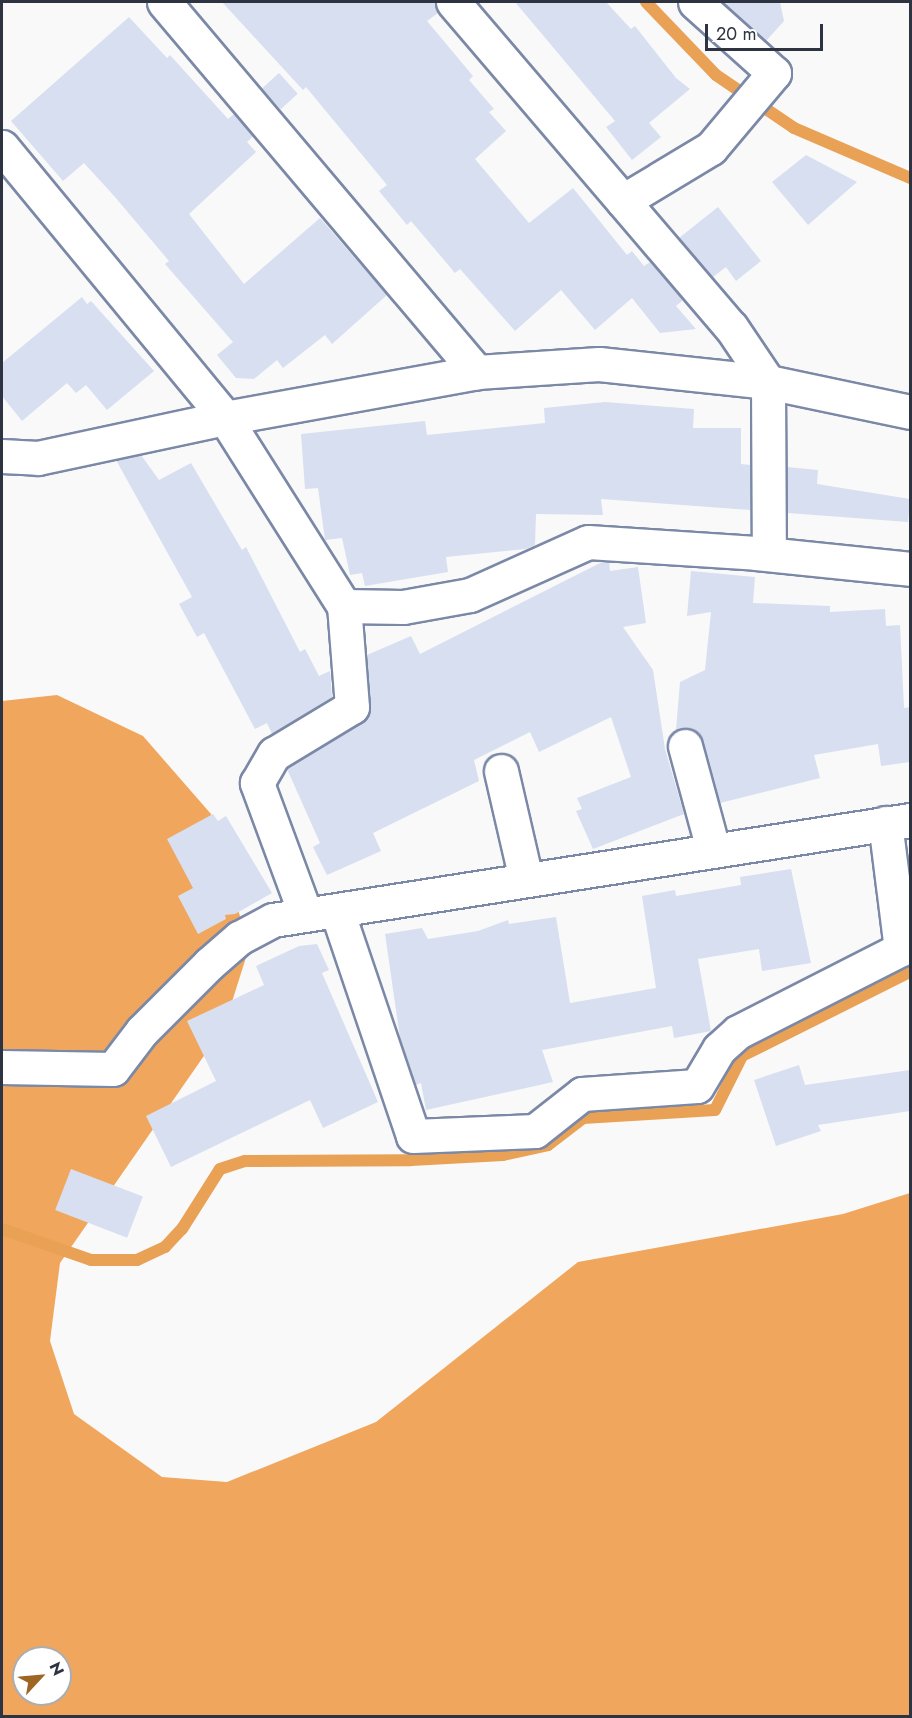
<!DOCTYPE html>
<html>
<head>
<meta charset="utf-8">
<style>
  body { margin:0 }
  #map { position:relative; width:912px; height:1718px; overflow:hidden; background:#f9f9f9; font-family:Jost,sans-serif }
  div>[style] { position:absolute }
  .forest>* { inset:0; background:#f0a75d }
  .stream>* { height:12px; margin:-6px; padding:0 6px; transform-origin:6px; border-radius:6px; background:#e9a156 }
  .building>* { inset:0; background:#d7dff0; transform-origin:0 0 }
  .roads { filter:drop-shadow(2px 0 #7b89a7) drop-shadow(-2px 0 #7b89a7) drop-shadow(0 2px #7b89a7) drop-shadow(0 -2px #7b89a7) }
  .minor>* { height:33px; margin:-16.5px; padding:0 16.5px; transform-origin:16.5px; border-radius:16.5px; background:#fff }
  span { translate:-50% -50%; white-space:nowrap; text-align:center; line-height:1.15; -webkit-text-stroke:4.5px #fff; paint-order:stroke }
  .frame { position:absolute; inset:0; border:3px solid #2d3340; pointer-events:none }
  .north { position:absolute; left:12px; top:1646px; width:60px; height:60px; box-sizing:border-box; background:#fff; border:2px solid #abadb3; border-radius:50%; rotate:64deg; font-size:16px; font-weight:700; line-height:24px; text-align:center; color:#2d3340 }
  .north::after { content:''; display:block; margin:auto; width:21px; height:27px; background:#9f6524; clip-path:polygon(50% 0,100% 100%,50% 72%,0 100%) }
  .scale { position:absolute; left:705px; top:24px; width:118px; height:27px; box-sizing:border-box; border:3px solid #2d3340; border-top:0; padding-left:8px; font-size:18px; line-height:21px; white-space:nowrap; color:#2d3340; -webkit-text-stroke:4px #fff; paint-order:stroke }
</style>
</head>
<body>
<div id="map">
  <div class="forest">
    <div style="clip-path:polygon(evenodd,57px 695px,143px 736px,211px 814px,249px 948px,224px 1027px,60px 1263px,50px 1341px,74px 1414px,162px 1477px,227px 1482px,376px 1422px,578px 1262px,843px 1214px,910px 1193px,910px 1716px,2px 1716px,2px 701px,57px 695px,24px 1658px,60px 1658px,60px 1694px,24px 1694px,24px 1658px)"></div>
  </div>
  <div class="stream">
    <div style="left:646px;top:2px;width:101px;rotate:46.2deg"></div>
    <div style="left:716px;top:75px;width:94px;rotate:34.2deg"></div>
    <div style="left:794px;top:128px;width:126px;rotate:23.3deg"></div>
    <div style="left:2px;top:1229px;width:94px;rotate:19.2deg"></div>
    <div style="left:91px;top:1260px;width:46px"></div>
    <div style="left:137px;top:1260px;width:31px;rotate:-25deg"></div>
    <div style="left:165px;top:1247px;width:25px;rotate:-47deg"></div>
    <div style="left:182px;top:1229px;width:71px;rotate:-57.7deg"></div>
    <div style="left:220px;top:1169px;width:26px;rotate:-18deg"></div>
    <div style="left:245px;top:1161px;width:166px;rotate:-0.3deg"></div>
    <div style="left:411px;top:1160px;width:92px;rotate:-3.1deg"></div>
    <div style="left:503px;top:1155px;width:46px;rotate:-12.5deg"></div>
    <div style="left:548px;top:1145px;width:44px;rotate:-37.6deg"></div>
    <div style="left:583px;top:1118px;width:132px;rotate:-3.5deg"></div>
    <div style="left:715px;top:1110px;width:60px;rotate:-63.4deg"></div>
    <div style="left:742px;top:1056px;width:188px;rotate:-26.6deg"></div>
  </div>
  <div class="building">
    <div style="clip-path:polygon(222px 2px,435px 2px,438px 13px,427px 21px,473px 76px,469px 80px,494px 109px,489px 112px,506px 131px,475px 159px,529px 223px,573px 188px,627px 255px,632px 251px,644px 266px,650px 262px,683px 300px,676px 306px,696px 329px,660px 333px,632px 298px,595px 330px,561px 290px,515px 331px,460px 269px,455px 273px,411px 221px,407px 225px,379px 191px,387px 185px,306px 87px,303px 90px)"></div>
    <div style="clip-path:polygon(515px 2px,606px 2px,631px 29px,635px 26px,676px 78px,690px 89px,649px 123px,661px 137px,632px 160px,606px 127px,615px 121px)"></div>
    <div style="clip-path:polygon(722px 2px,780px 2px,784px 21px,766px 41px)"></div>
    <div style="clip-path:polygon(129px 17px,167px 58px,170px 55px,228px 119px,234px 114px,253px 136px,247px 142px,256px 152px,189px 214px,244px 284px,320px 218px,387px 295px,332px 344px,325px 335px,283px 368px,277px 360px,254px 379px,236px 378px,217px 355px,233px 342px,165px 264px,169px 261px,115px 197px,84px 163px,63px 181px,11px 121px)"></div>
    <div style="left:279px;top:73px;width:28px;height:23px;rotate:48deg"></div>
    <div style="clip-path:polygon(806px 155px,857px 182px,808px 225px,772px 182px)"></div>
    <div style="clip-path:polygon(718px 207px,761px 261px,736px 281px,726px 267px,713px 277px,679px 238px)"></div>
    <div style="clip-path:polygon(82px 297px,87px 304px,91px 301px,154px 371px,107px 410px,86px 385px,76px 393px,67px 383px,22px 421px,2px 396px,2px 363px)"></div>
    <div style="clip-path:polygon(605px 402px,694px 409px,693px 428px,741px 428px,741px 464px,750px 465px,750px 510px,601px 499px,603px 515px,536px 514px,535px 545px,526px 549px,446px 557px,448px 572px,365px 586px,362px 573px,350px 575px,342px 538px,325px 540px,318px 488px,305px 489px,301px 434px,425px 421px,427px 435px,545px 423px,544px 408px)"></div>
    <div style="clip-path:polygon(141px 455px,159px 480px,191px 463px,242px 550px,246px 547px,300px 652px,305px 649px,319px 676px,330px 671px,332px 697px,272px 734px,267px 723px,255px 729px,204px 633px,197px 637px,179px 604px,192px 597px,116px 460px)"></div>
    <div style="clip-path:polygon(787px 467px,818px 470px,817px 484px,910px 499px,908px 522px,788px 513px)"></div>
    <div style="clip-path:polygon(602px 562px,609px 562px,610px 571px,638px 567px,646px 623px,623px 627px,653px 670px,665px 749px,684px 814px,593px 849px,576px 811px,582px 809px,577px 798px,631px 777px,611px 717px,539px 752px,530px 732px,474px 760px,479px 781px,373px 833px,381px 851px,327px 875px,313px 847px,320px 843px,287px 769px,368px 716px,367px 655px,411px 636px,420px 654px)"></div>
    <div style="clip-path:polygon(691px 571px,755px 577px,753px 603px,830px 606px,830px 612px,885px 609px,886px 626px,900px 625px,904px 708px,910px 707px,910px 762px,881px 766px,878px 744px,814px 755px,820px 778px,720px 803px,699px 733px,689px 728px,676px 730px,680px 682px,705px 670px,711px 612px,687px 616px)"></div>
    <div style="clip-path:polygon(213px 814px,218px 821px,226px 816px,272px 893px,235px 914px,225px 915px,226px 919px,198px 934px,178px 896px,193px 888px,167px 839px)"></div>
    <div style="clip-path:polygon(791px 869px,811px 963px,762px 971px,759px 949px,698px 959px,711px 1031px,674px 1038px,672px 1026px,542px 1050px,553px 1082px,426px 1110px,421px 1083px,416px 1085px,400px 1038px,385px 934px,422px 928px,428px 939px,478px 931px,508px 920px,509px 924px,556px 917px,570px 1003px,656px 988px,642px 896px,675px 890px,676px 896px,741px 885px,740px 877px)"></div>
    <div style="clip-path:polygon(317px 944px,329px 970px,322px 973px,378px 1102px,323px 1128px,310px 1100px,171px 1167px,146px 1116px,216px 1081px,187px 1021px,264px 985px,256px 966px,299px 946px)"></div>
    <div style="clip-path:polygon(799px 1065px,805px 1085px,910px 1070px,910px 1111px,818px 1125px,821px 1131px,776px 1146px,754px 1080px)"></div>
    <div style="left:71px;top:1169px;width:77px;height:44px;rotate:21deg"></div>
  </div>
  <div class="roads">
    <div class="minor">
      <div style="left:164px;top:2px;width:485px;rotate:49.8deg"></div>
      <div style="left:453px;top:2px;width:428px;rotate:49.5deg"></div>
      <div style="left:731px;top:327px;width:66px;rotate:56.1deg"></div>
      <div style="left:768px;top:382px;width:172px;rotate:89.7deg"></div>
      <div style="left:2px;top:147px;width:351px;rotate:50.5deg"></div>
      <div style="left:225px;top:418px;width:222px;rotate:57.7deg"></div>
      <div style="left:344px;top:606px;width:59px;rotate:1deg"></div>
      <div style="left:403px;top:607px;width:68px;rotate:-10.2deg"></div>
      <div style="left:470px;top:595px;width:129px;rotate:-24.2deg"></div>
      <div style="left:588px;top:542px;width:168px;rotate:3.7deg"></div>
      <div style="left:756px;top:553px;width:155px;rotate:5.9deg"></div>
      <div style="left:623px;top:201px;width:103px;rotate:-31.1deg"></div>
      <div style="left:711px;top:148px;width:98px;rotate:-50deg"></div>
      <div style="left:774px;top:73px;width:106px;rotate:-138.1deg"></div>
      <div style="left:2px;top:456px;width:36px;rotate:3deg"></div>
      <div style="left:38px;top:458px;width:191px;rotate:-12.1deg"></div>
      <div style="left:225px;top:418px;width:256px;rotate:-10.3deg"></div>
      <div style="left:477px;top:372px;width:122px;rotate:-3.8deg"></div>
      <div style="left:599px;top:364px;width:170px;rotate:6.1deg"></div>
      <div style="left:768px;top:382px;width:145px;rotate:11.9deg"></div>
      <div style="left:685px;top:746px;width:107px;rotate:74.8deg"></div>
      <div style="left:501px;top:771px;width:111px;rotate:77deg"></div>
      <div style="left:337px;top:911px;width:237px;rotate:71.3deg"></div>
      <div style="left:413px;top:1136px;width:122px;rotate:-2.3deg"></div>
      <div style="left:535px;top:1131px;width:60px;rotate:-38.2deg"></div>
      <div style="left:582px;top:1094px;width:115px;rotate:-4deg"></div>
      <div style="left:697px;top:1086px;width:43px;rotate:-59.3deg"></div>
      <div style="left:719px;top:1049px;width:25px;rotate:-42deg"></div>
      <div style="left:738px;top:1032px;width:183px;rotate:-27deg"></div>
      <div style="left:901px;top:949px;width:127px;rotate:-97.2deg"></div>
      <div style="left:305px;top:913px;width:139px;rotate:-110.3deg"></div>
      <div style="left:257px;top:783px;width:34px;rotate:-60deg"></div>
      <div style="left:274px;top:754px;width:91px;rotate:-31.1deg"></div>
      <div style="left:352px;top:707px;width:101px;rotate:-94.5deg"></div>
      <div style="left:2px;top:1067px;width:111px;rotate:1deg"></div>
      <div style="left:113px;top:1069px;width:48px;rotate:-52.7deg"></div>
      <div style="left:142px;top:1031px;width:95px;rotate:-45deg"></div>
      <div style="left:209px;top:964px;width:40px;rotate:-41deg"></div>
      <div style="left:239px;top:938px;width:38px;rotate:-28deg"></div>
      <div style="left:273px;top:920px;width:645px;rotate:-8.92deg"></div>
    </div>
  </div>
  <div class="frame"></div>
  <div class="north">N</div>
  <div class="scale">20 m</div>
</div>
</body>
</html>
